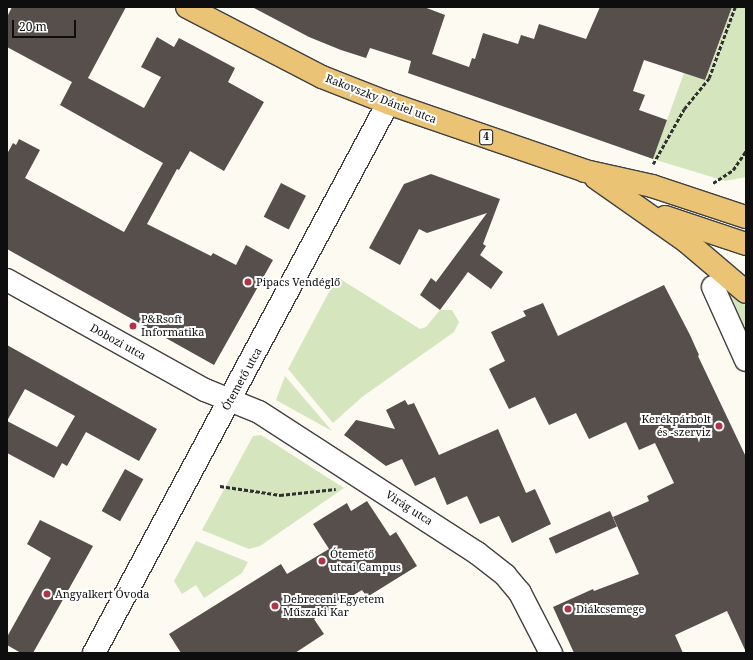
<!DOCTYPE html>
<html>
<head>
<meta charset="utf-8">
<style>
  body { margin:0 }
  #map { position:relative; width:753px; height:660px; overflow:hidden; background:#fdfaf1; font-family:"Noto Serif",serif }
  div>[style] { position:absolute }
  .green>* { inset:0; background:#d5e5bd }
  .building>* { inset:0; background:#564f4c; transform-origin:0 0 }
  .path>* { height:2.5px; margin-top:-1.25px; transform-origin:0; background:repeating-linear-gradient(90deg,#303030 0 4px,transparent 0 6px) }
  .roads { filter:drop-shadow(1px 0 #414141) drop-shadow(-1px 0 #414141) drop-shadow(0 1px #414141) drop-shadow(0 -1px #414141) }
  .minor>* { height:22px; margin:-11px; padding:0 11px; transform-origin:11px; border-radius:11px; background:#fff }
  .major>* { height:22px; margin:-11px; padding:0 11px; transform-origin:11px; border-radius:11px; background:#eac474 }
  .dots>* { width:11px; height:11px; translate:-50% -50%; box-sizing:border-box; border:2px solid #fff; border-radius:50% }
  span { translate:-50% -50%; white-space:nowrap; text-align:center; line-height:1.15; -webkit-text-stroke:4px #fff; paint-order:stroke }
  .shield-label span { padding:1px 3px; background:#fff; border:1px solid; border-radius:3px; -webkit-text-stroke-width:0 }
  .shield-label { font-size:10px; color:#0e0e0e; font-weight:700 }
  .street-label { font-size:11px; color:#0e0e0e }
  .poi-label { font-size:11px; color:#0e0e0e }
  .left { translate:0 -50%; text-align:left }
  .right { translate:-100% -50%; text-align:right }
  .frame { position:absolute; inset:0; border:8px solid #0e0e0e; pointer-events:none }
  .scale { position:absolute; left:12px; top:20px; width:64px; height:18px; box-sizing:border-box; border:2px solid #0e0e0e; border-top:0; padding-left:5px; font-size:12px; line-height:14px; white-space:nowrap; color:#0e0e0e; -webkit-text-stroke:3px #fff; paint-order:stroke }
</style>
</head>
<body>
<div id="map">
  <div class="green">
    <div style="clip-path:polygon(732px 7px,746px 7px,746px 177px,725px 181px,653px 159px,684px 73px,705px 80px)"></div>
    <div style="clip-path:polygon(337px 277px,420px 329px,426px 327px,440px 310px,452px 310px,459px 322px,454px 332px,362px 397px,333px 423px,288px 369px)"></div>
    <div style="clip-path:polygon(725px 288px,746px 306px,746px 340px)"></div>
    <div style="clip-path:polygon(285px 376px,332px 431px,276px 400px)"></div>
    <div style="clip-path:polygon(261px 435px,344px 488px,260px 546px,249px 549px,202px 530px,253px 436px)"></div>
    <div style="clip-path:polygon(196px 541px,248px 562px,242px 573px,204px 598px,196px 585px,182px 594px,174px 581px)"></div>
  </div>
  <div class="building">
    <div style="clip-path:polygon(12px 7px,126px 7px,88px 78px,144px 108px,161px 77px,141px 67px,157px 37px,174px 47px,179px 38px,235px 68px,228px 82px,264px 102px,224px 171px,190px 151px,179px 170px,177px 169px,147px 224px,211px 256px,213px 253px,236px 265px,246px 245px,273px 260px,214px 365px,7px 249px,7px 154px,13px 143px,16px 145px,19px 139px,40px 150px,25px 178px,124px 232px,163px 163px,60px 105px,72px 82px,7px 47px,7px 17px)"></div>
    <div style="clip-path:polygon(252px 7px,424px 7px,445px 15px,432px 54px,469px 67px,472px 58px,475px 59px,483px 33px,518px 44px,521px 35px,534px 39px,539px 24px,586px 39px,600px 7px,732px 7px,705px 80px,644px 60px,633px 91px,645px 95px,639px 110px,667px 120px,653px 159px,408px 73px,411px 61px,370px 48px,366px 58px,341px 50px,309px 37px)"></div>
    <div style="clip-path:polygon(431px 174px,500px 199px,483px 244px,486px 246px,480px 255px,503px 272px,491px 289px,468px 272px,440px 310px,420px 295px,431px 278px,436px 282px,487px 213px,427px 233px,419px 229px,400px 265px,369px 248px,404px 184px)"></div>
    <div style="left:281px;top:183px;width:28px;height:38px;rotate:27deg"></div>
    <div style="clip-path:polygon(664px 285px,690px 335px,699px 355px,698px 356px,746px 457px,746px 652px,727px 611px,675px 635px,683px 653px,574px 653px,553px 607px,593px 589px,594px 591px,639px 574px,613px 517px,649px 501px,647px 496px,674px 483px,655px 443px,639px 450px,626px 422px,589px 439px,576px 413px,549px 425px,535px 397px,509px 409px,489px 369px,505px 361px,491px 332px,526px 316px,523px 311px,543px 303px,558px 336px)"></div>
    <div style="clip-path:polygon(evenodd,7px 345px,157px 429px,139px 461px,86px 432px,67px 466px,62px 463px,54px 478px,7px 453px,7px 345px,25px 389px,75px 416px,57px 447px,7px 421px,25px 389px)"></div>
    <div style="clip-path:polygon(405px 400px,408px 405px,414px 403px,439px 455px,498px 429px,526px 493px,535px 489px,551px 524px,512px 543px,499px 516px,480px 524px,467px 496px,447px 505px,435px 477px,415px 486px,402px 459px,386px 466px,344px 435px,356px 420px,395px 429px,386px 410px)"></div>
    <div style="left:125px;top:469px;width:21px;height:48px;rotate:29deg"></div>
    <div style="clip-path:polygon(367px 501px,390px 536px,396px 532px,417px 566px,367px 597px,362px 590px,314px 619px,324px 634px,295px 653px,181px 653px,169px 634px,281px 564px,287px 574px,329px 549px,313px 524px,347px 503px,351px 511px)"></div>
    <div style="left:610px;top:511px;width:17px;height:67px;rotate:66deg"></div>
    <div style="clip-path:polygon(40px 520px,93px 546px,33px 653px,21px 653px,7px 645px,7px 637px,51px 558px,27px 544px)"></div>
  </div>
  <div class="path">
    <div style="left:653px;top:164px;width:63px;rotate:-60.6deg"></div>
    <div style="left:684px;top:109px;width:40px;rotate:-51deg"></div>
    <div style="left:709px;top:78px;width:76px;rotate:-69.9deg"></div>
    <div style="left:713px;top:183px;width:24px;rotate:-33deg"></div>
    <div style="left:733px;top:170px;width:23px;rotate:-56deg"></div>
    <div style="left:220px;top:486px;width:61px;rotate:8.5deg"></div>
    <div style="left:280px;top:495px;width:56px;rotate:-6.1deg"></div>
  </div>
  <div class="roads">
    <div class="minor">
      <div style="left:7px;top:280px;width:227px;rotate:29.1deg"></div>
      <div style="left:205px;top:390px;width:58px;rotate:22.2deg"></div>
      <div style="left:259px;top:412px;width:260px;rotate:32.9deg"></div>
      <div style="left:477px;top:553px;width:36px;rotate:38deg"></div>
      <div style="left:505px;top:575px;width:23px;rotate:50deg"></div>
      <div style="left:520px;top:593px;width:68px;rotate:62.7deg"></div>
      <div style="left:713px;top:287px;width:80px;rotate:65.7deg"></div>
      <div style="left:94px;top:653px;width:624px;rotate:-61.87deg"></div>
    </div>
    <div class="major">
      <div style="left:187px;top:7px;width:152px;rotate:27.4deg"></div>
      <div style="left:322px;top:77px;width:71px;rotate:21.5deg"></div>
      <div style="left:388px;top:103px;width:208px;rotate:19deg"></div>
      <div style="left:585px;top:171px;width:69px;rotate:12.6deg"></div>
      <div style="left:652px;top:186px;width:99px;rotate:18.3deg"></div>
      <div style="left:596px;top:178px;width:111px;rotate:35.1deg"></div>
      <div style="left:687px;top:242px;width:77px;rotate:40.3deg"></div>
      <div style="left:665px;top:217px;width:85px;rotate:18.4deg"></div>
    </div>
  </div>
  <div class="dots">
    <div style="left:248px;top:282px;background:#b03444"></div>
    <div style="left:133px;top:326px;background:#b03444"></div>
    <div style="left:719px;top:426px;background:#b03444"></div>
    <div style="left:322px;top:561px;background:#b03444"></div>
    <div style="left:47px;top:594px;background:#b03444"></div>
    <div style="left:275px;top:606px;background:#b03444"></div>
    <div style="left:568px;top:609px;background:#b03444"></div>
  </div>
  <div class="shield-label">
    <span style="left:486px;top:137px">4</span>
  </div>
  <div class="street-label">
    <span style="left:381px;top:99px;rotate:21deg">Rakovszky Dániel utca</span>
    <span style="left:118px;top:342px;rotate:29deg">Dobozi utca</span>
    <span style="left:242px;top:379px;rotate:-61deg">Ótemető utca</span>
    <span style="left:409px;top:508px;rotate:33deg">Virág utca</span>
  </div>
  <div class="poi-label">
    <span class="left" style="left:256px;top:282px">Pipacs Vendéglő</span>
    <span class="left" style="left:141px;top:326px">P&amp;Rsoft<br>Informatika</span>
    <span class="right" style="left:711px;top:426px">Kerékpárbolt<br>és -szerviz</span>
    <span class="left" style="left:330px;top:561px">Ótemető<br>utcai Campus</span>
    <span class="left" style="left:55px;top:594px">Angyalkert Óvoda</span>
    <span class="left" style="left:283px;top:606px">Debreceni Egyetem<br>Műszaki Kar</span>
    <span class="left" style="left:576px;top:609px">Diákcsemege</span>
  </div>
  <div class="frame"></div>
  <div class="scale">20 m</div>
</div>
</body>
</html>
